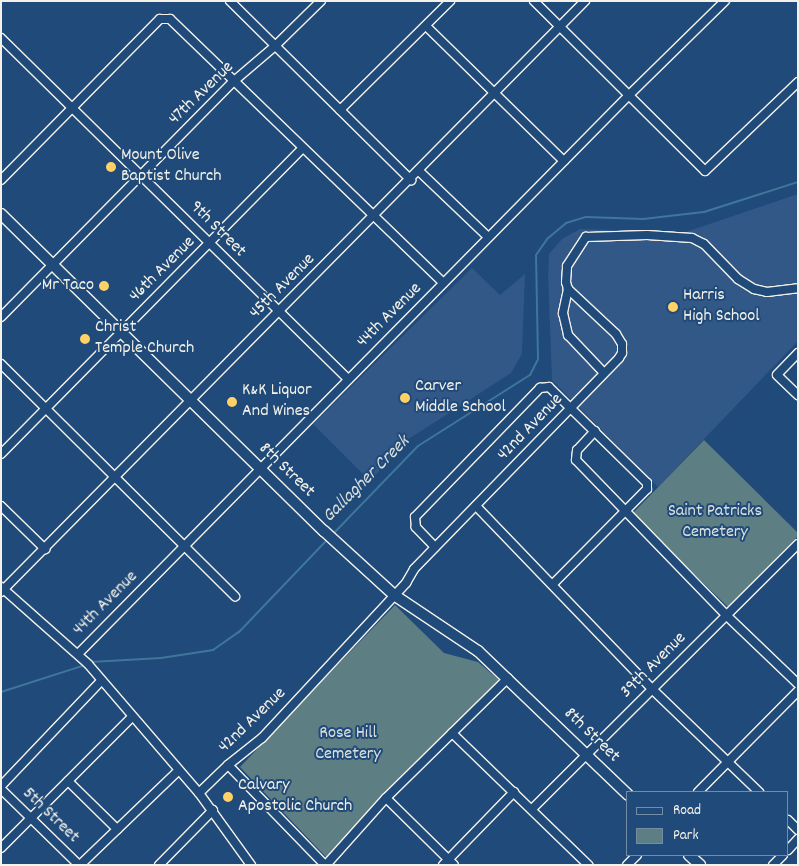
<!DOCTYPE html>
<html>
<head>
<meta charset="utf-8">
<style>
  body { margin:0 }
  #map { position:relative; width:799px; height:866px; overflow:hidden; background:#1f4a7a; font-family:Dekko,sans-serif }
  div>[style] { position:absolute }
  .built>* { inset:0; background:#325887 }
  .green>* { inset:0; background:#5d7e83 }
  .stream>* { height:2px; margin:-1px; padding:0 1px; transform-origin:1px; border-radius:1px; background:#3f769b }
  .roads { filter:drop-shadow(1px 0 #f4f1e8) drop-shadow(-1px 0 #f4f1e8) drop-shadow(0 1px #f4f1e8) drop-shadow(0 -1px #f4f1e8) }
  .minor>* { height:8px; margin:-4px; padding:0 4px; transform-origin:4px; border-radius:4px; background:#1f4a7a }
  .major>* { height:10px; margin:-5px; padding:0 5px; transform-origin:5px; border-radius:5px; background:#1f4a7a }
  .dots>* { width:14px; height:14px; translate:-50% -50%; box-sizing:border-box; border:2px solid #1f4a7a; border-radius:50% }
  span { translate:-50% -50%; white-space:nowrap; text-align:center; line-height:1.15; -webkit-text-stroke:4px #1f4a7a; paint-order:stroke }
  .street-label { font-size:18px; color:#f4f1e8 }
  .poi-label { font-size:18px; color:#f4f1e8 }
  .left { translate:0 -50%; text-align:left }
  .right { translate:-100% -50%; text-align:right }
  .park-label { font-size:18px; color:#dde0d9 }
  .water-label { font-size:19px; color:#d9dfdc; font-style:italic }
  .frame { position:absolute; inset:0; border:2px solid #f4f1e8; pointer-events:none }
  .legend { position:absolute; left:626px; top:791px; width:162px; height:65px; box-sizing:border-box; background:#1f4a7a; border:1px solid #748da6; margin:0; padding:6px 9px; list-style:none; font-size:15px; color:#f4f1e8 }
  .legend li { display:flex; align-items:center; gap:10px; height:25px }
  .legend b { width:25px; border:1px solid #748da6 }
</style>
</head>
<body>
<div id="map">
  <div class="built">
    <div style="clip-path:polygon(798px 194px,798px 341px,658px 487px,552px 380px,548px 274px,549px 254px,562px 239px,580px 229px,686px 232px)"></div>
    <div style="clip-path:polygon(472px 268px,500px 295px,525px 274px,522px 354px,511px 373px,407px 440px,370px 481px,313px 424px)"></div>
  </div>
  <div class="green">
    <div style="clip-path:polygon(704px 440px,798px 533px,798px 536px,728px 607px,632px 514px)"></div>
    <div style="clip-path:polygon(395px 605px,444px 653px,478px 662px,499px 680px,327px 858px,240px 767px)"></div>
  </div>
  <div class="stream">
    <div style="left:333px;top:534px;width:122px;rotate:-46deg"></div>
    <div style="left:418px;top:446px;width:133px;rotate:-32.4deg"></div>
    <div style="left:530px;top:375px;width:18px;rotate:-63deg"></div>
    <div style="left:538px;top:359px;width:104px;rotate:-91.1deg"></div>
    <div style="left:536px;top:255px;width:19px;rotate:-55deg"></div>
    <div style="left:547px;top:239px;width:25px;rotate:-40deg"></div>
    <div style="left:566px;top:223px;width:21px;rotate:-17deg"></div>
    <div style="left:586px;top:217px;width:57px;rotate:2deg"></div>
    <div style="left:643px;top:219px;width:61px;rotate:-6.5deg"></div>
    <div style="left:704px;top:212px;width:99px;rotate:-17.7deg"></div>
    <div style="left:91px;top:662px;width:70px;rotate:-3.3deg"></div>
    <div style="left:161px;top:658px;width:53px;rotate:-8.7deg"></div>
    <div style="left:213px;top:650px;width:32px;rotate:-35deg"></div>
    <div style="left:239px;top:632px;width:129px;rotate:-46.3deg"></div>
    <div style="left:1px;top:692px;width:88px;rotate:-17.8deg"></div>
  </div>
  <div class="roads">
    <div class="minor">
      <div style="left:230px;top:1px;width:255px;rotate:44.7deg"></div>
      <div style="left:534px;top:1px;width:241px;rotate:44.8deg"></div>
      <div style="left:705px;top:171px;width:129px;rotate:-43.7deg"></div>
      <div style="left:426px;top:26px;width:193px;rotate:44.4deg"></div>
      <div style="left:1px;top:38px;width:487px;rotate:44.5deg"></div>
      <div style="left:340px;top:110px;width:155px;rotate:-44.7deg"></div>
      <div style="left:419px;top:171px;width:95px;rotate:43.7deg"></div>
      <div style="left:1px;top:180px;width:226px;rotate:-45.4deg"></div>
      <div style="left:160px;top:19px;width:10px"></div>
      <div style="left:170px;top:19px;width:380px;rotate:44deg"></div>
      <div style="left:568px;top:289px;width:25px;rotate:102deg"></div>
      <div style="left:563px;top:313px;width:23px;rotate:77deg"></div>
      <div style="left:568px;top:335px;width:52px;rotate:46.5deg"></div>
      <div style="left:1px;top:317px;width:332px;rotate:-45.4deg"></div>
      <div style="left:234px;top:81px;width:54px;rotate:-40.5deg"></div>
      <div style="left:275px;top:46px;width:64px;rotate:-44.4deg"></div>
      <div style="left:798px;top:353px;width:30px;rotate:134deg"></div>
      <div style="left:777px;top:375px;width:29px;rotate:44deg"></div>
      <div style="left:1px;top:364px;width:330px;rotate:44.8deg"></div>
      <div style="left:595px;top:431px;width:26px;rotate:133deg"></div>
      <div style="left:577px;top:450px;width:10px;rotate:96deg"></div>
      <div style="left:576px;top:460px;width:216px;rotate:45.9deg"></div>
      <div style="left:726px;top:615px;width:100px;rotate:43.8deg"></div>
      <div style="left:1px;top:454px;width:429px;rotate:-45.4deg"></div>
      <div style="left:1px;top:506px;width:62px;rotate:44.3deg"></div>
      <div style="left:476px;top:506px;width:254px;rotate:46.1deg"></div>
      <div style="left:652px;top:689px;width:149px;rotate:43.9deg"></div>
      <div style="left:435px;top:547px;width:28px;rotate:-134deg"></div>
      <div style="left:416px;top:527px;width:10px;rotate:-96deg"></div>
      <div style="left:415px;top:517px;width:180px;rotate:-45.9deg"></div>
      <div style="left:540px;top:388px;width:9px;rotate:-6deg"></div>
      <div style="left:549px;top:387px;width:137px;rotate:44.4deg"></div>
      <div style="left:647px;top:483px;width:6px;rotate:90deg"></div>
      <div style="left:647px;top:489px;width:134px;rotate:134.7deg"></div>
      <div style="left:1px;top:587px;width:116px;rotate:41.5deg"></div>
      <div style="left:88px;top:664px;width:170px;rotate:49.3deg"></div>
      <div style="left:199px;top:793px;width:89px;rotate:54.2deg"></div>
      <div style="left:1px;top:592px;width:831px;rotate:-45.34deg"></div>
      <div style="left:78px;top:654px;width:785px;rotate:-45.41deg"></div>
      <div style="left:629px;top:95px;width:134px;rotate:-44.4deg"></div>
      <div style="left:452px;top:733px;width:190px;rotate:44.1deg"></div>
      <div style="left:228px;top:765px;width:139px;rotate:45.9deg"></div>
      <div style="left:68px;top:781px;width:69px;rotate:44.4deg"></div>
      <div style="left:1px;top:786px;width:145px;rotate:-46.4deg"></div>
      <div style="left:1px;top:789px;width:109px;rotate:44.3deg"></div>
      <div style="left:698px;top:792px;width:142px;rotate:-45.3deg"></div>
      <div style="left:199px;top:793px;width:40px;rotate:-44deg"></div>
      <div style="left:228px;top:765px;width:43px;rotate:-38.5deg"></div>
      <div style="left:262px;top:738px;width:212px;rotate:-47.1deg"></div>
      <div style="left:406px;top:583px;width:16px;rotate:-60deg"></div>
      <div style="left:414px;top:569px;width:294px;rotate:-45.8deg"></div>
      <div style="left:619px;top:358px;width:6px;rotate:-59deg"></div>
      <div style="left:622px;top:353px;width:9px;rotate:-90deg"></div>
      <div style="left:622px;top:344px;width:12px;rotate:-121deg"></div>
      <div style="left:616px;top:334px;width:66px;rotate:-136.8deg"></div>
      <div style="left:568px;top:289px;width:7px;rotate:-106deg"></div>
      <div style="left:566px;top:282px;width:16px;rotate:-86deg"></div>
      <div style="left:567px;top:266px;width:35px;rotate:-57deg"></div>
      <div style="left:586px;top:237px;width:61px;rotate:-1.9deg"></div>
      <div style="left:647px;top:235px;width:45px;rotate:3.8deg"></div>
      <div style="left:692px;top:238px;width:13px;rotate:27deg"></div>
      <div style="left:704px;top:244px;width:49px;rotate:45.8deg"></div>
      <div style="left:738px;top:279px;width:19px;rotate:32deg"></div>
      <div style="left:754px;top:289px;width:13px;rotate:13deg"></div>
      <div style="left:767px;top:292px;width:31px;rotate:-7deg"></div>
      <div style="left:386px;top:798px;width:95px;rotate:44.6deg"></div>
      <div style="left:532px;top:809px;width:375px;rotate:-44.9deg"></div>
      <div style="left:788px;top:820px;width:14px;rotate:45deg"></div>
      <div style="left:1px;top:848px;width:185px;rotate:-45deg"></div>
      <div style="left:788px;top:850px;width:15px;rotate:-48deg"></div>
      <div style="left:80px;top:865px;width:137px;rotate:-43.8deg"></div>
      <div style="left:159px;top:865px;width:77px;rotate:-45.5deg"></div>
      <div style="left:326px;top:865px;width:90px;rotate:-48.2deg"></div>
      <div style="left:386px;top:798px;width:171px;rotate:-44.5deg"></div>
      <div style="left:443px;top:865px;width:102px;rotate:-45.8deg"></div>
      <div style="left:627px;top:865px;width:14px;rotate:-45deg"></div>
      <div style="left:773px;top:865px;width:14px;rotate:-45deg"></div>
    </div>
    <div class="major">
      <div style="left:1px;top:214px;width:453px;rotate:44.5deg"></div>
      <div style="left:324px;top:531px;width:95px;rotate:42.4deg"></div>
      <div style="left:394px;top:595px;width:101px;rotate:33.7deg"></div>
      <div style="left:478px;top:651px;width:208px;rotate:43.8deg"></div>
      <div style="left:689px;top:855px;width:15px;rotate:42deg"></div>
    </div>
  </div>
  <div class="dots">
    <div style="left:111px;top:167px;background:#ffd166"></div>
    <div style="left:104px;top:286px;background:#ffd166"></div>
    <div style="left:673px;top:307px;background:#ffd166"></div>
    <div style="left:85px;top:339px;background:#ffd166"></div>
    <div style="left:405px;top:398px;background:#ffd166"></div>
    <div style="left:232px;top:402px;background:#ffd166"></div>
    <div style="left:228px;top:797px;background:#ffd166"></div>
  </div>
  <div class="street-label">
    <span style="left:202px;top:94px;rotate:-44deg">47th Avenue</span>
    <span style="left:217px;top:230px;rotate:45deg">9th Street</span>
    <span style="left:163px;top:270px;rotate:-45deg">46th Avenue</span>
    <span style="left:283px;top:287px;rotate:-45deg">45th Avenue</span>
    <span style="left:390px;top:316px;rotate:-45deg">44th Avenue</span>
    <span style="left:531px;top:428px;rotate:-46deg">42nd Avenue</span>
    <span style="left:286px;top:471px;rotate:44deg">8th Street</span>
    <span style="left:106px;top:604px;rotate:-45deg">44th Avenue</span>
    <span style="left:654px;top:666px;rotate:-45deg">39th Avenue</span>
    <span style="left:253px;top:721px;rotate:-44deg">42nd Avenue</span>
    <span style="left:591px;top:736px;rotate:44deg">8th Street</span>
    <span style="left:50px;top:816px;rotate:44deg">5th Street</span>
  </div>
  <div class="poi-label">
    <span class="left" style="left:121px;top:167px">Mount Olive<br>Baptist Church</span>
    <span class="right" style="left:94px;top:286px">Mr Taco</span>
    <span class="left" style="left:683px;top:307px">Harris<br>High School</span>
    <span class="left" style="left:95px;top:339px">Christ<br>Temple Church</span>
    <span class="left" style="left:415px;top:398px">Carver<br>Middle School</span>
    <span class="left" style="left:242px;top:402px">K&amp;K Liquor<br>And Wines</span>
    <span class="left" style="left:238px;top:797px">Calvary<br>Apostolic Church</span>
  </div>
  <div class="park-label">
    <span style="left:715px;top:523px">Saint Patricks<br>Cemetery</span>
    <span style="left:348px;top:745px">Rose Hill<br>Cemetery</span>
  </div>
  <div class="water-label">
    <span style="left:367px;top:480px;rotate:-45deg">Gallagher Creek</span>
  </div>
  <div class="frame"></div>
  <ul class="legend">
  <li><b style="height:6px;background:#1f4a7a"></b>Road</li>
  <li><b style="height:14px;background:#5d7e83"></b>Park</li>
  </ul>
</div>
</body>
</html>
